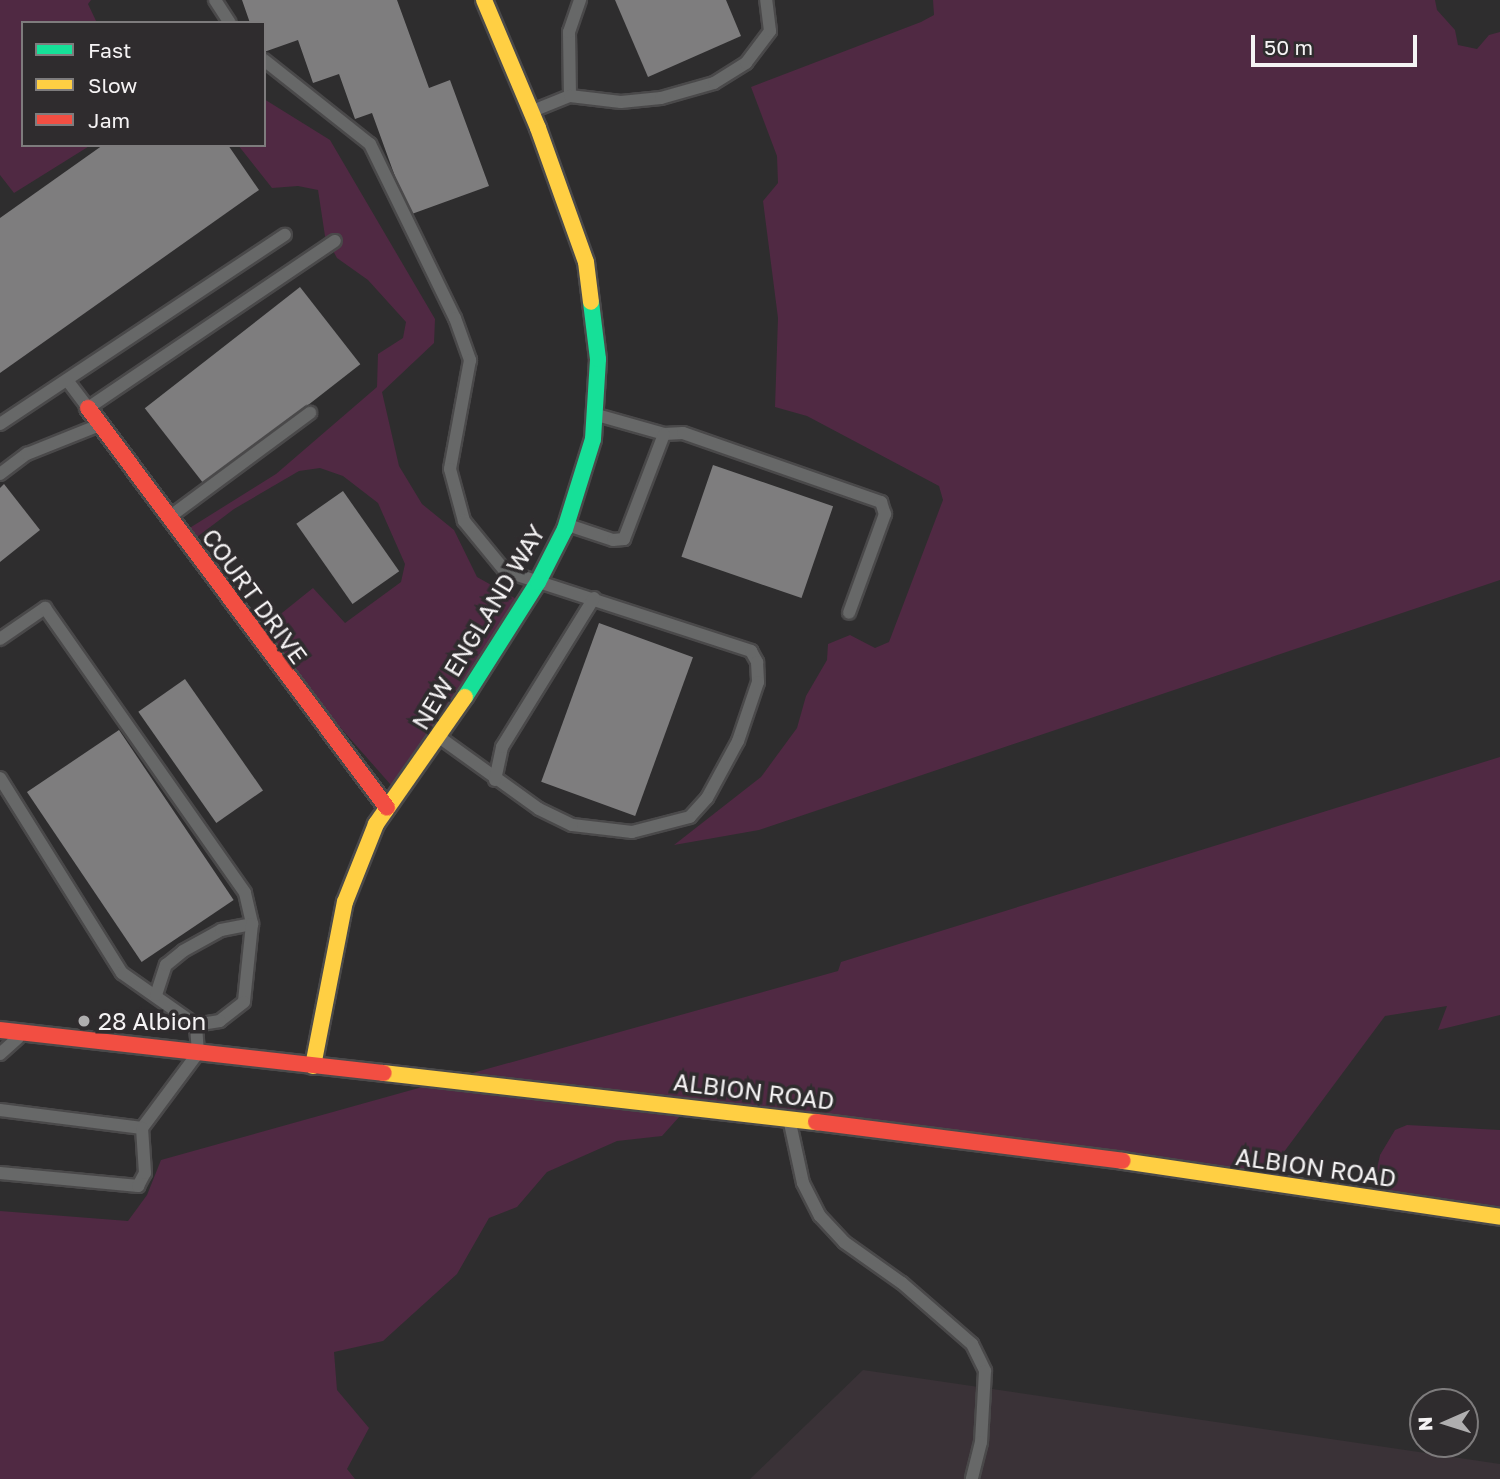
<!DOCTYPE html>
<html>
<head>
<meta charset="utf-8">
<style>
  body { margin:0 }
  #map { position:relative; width:1500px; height:1479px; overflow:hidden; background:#2e2d2e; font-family:"Golos Text",sans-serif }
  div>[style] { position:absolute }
  .built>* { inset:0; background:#3a3237 }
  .green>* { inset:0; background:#502943 }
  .building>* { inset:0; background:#7e7d7e; transform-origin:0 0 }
  .roads { filter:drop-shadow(2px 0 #4a494a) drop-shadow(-2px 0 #4a494a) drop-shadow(0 2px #4a494a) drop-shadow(0 -2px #4a494a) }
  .lane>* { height:12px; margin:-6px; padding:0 6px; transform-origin:6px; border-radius:6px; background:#676868 }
  .fast>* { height:16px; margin:-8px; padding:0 8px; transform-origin:8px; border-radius:8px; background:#16e098 }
  .slow>* { height:16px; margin:-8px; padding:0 8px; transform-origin:8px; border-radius:8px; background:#ffcf43 }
  .jam>* { height:16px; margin:-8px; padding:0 8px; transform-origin:8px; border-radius:8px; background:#f24e42 }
  .dots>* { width:19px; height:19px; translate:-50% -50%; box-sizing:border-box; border:4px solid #2f2c2e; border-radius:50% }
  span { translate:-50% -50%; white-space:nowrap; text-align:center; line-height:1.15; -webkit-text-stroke:7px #2f2c2e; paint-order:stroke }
  .street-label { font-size:24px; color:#f5f3f4 }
  .poi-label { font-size:24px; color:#f5f3f4 }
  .left { translate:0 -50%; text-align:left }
  .legend { position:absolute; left:21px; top:21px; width:245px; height:126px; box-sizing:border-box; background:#2f2c2e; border:2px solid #7e7c7d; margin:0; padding:9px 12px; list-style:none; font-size:21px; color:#f5f3f4 }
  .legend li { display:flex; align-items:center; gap:14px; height:35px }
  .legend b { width:35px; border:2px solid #7e7c7d }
  .north { position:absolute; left:1409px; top:1388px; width:70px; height:70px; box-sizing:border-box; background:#2f2c2e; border:2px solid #7e7c7d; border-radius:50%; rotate:267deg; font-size:19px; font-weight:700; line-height:28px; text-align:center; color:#f5f3f4 }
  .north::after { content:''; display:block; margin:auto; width:24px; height:32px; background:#afaeaf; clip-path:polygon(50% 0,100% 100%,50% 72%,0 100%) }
  .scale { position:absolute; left:1251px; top:35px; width:166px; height:32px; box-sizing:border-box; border:4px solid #f5f3f4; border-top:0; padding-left:9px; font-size:21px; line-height:24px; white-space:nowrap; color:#f5f3f4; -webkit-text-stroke:5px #2f2c2e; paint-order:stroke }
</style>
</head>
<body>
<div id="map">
  <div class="built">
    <div style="clip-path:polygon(863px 1370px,1500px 1464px,1500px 1479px,750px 1479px)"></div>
  </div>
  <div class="green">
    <div style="clip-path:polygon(0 0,91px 0,88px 4px,97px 23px,23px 23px,23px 145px,91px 145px,14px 193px,0 175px)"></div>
    <div style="clip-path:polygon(933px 0,1435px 0,1437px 10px,1455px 30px,1458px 45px,1477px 49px,1489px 35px,1500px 32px,1500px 580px,759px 830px,674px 845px,761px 777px,797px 728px,806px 696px,827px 660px,828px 644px,850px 635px,875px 648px,889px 642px,943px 500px,939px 486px,807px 416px,775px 407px,778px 318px,763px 201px,778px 183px,777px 156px,751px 87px,921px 22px,934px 15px)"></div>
    <div style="clip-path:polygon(264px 99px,330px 140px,435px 319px,434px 343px,382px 392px,399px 466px,422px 504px,454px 530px,477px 577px,527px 605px,398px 793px,257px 633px,313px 588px,345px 623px,401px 582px,405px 564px,378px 503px,343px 476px,320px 468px,299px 471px,234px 509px,189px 543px,180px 534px,276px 474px,377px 387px,378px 354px,403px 338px,406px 322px,368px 280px,337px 258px,325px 236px,318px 190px,298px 186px,272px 188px,238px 145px,264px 145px)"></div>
    <div style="clip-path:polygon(1500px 757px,1500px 1015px,1438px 1030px,1447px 1006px,1385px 1016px,1269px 1172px,688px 1107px,662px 1136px,617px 1141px,547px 1172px,517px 1207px,489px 1218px,457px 1274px,383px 1341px,334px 1352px,337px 1390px,369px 1428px,347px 1469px,355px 1479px,0 1479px,0 1211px,128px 1221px,147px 1195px,161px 1160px,838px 971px,841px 962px)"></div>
    <div style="clip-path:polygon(1407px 1125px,1500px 1130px,1500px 1217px,1372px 1192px,1380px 1155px,1395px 1130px)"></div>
  </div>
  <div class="building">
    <div style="clip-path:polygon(242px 0,397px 0,429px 88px,450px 80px,489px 186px,409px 215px,372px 113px,355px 119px,339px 74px,313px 83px,298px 40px,264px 52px,264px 23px,250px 23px)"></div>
    <div style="clip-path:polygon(615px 0,726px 0,741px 36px,648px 77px)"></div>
    <div style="clip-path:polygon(103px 145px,228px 145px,259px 190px,0 373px,0 218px)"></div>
    <div style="left:300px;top:287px;width:98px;height:197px;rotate:52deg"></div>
    <div style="left:713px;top:465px;width:127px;height:97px;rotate:19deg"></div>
    <div style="clip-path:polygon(4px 484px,40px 530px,0 562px,0 488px)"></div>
    <div style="left:343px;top:491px;width:98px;height:57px;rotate:55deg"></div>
    <div style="left:599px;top:623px;width:100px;height:169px;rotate:20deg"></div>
    <div style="left:185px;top:679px;width:136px;height:57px;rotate:55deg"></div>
    <div style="left:119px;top:730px;width:205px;height:111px;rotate:56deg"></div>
  </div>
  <div class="roads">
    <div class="lane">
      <div style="left:215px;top:0;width:27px;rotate:57deg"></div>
      <div style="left:264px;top:60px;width:135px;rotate:38.4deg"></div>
      <div style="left:370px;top:144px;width:194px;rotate:64deg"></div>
      <div style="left:455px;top:318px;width:45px;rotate:70.3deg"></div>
      <div style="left:470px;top:360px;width:111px;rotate:100.4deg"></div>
      <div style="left:450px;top:469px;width:54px;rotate:74.9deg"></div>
      <div style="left:464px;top:521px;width:65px;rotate:50.6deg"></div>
      <div style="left:505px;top:571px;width:259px;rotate:18deg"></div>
      <div style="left:751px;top:651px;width:13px;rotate:61deg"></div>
      <div style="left:757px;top:662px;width:20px;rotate:87deg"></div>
      <div style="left:758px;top:682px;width:62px;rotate:108.7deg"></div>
      <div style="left:738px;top:741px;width:65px;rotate:118.5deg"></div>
      <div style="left:707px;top:798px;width:25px;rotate:132deg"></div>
      <div style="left:690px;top:817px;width:60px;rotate:165.5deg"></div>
      <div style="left:632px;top:832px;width:60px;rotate:-173.3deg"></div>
      <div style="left:572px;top:825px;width:37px;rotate:-154deg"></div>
      <div style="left:539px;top:809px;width:120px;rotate:-144.2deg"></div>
      <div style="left:570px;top:96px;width:64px;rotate:-90.9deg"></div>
      <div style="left:569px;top:32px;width:34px;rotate:-71deg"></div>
      <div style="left:535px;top:110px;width:38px;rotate:-22deg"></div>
      <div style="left:570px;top:96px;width:51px;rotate:6.7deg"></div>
      <div style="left:621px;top:102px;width:40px;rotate:-5.7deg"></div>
      <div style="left:661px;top:98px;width:55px;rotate:-15.8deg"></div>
      <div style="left:714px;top:83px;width:38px;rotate:-32deg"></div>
      <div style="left:746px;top:63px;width:40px;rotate:-53deg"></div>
      <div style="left:770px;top:31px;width:31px;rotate:-97deg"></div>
      <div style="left:67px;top:380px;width:35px;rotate:53deg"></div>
      <div style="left:88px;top:408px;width:298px;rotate:-34.1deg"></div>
      <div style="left:597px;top:415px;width:70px;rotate:15.8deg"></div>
      <div style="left:664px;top:434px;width:19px;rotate:-3deg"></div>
      <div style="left:683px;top:433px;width:210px;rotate:19.2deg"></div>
      <div style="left:881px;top:502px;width:13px;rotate:72deg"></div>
      <div style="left:885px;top:514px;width:105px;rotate:110deg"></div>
      <div style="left:0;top:424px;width:342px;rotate:-33.6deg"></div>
      <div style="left:0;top:474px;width:34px;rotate:-37deg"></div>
      <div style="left:27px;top:454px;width:75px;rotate:-21.8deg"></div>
      <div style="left:172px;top:515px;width:172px;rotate:-36.5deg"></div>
      <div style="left:568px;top:525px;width:47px;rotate:18.4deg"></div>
      <div style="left:613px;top:540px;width:11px;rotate:-5deg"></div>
      <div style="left:624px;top:539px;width:112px;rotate:-69.1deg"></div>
      <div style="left:0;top:639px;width:55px;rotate:-34.6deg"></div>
      <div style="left:45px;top:608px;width:348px;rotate:54.9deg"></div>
      <div style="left:245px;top:893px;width:32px;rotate:77deg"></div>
      <div style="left:0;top:778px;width:230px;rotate:58deg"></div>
      <div style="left:122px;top:973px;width:90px;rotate:35.1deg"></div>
      <div style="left:196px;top:1025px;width:28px;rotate:86deg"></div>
      <div style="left:198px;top:1053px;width:94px;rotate:126.7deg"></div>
      <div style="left:142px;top:1128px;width:143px;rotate:-172.8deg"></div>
      <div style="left:495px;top:780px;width:34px;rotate:-78deg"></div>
      <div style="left:502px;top:747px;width:175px;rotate:-58.3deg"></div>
      <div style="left:156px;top:995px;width:32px;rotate:-72deg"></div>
      <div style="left:166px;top:965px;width:22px;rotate:-39deg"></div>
      <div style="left:183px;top:951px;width:43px;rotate:-28.9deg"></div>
      <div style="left:221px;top:930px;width:32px;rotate:-11deg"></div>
      <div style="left:252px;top:924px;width:78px;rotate:95.9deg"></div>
      <div style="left:244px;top:1002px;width:31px;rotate:142deg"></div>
      <div style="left:220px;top:1021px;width:24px;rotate:171deg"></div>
      <div style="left:0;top:1054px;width:24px;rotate:-42deg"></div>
      <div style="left:790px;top:1123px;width:61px;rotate:77.8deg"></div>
      <div style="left:803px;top:1183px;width:37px;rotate:63deg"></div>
      <div style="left:820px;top:1216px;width:35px;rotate:47deg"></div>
      <div style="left:844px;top:1242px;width:71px;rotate:35.3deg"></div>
      <div style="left:902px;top:1283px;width:93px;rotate:41.1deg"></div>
      <div style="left:972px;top:1344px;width:30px;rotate:64deg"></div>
      <div style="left:985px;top:1371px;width:71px;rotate:93.2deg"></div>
      <div style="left:981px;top:1442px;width:38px;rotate:104deg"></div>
      <div style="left:0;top:1173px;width:139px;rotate:5.4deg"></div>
      <div style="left:138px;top:1186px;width:15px;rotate:-62deg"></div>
      <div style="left:145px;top:1173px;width:45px;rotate:-93.8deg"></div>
    </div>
    <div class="fast">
      <div style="left:465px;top:697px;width:136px;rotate:-57.6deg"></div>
      <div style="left:538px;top:582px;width:59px;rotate:-63deg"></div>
      <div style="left:565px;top:529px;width:94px;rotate:-72.7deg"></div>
      <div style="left:593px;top:439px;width:80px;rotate:-86.4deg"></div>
      <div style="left:598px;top:359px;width:57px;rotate:-97deg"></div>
    </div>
    <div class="slow">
      <div style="left:484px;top:0;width:139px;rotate:67.1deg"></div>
      <div style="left:538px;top:128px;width:142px;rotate:70.3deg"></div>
      <div style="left:586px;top:262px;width:40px;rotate:82.9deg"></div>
      <div style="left:313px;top:1066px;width:167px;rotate:-79deg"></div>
      <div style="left:345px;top:902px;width:84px;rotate:-68.3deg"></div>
      <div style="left:376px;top:824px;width:155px;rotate:-55deg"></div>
      <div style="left:384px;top:1073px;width:435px;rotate:6.5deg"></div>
      <div style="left:1123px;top:1161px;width:381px;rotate:8.4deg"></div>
    </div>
    <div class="jam">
      <div style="left:88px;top:408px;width:499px;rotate:53.2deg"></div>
      <div style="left:0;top:1030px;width:386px;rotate:6.4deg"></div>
      <div style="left:816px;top:1122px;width:309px;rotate:7.2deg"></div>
    </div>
  </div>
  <div class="dots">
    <div style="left:84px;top:1021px;background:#afaeaf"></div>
  </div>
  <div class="street-label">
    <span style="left:255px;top:596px;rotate:54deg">COURT DRIVE</span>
    <span style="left:478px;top:627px;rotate:-59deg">NEW ENGLAND WAY</span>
    <span style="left:754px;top:1091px;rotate:7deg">ALBION ROAD</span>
    <span style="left:1316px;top:1167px;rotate:8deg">ALBION ROAD</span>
  </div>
  <div class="poi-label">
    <span class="left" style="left:98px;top:1021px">28 Albion</span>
  </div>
  <ul class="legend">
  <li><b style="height:9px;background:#16e098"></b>Fast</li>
  <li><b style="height:9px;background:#ffcf43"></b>Slow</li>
  <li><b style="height:9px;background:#f24e42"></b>Jam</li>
  </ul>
  <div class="north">N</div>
  <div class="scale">50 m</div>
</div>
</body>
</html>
